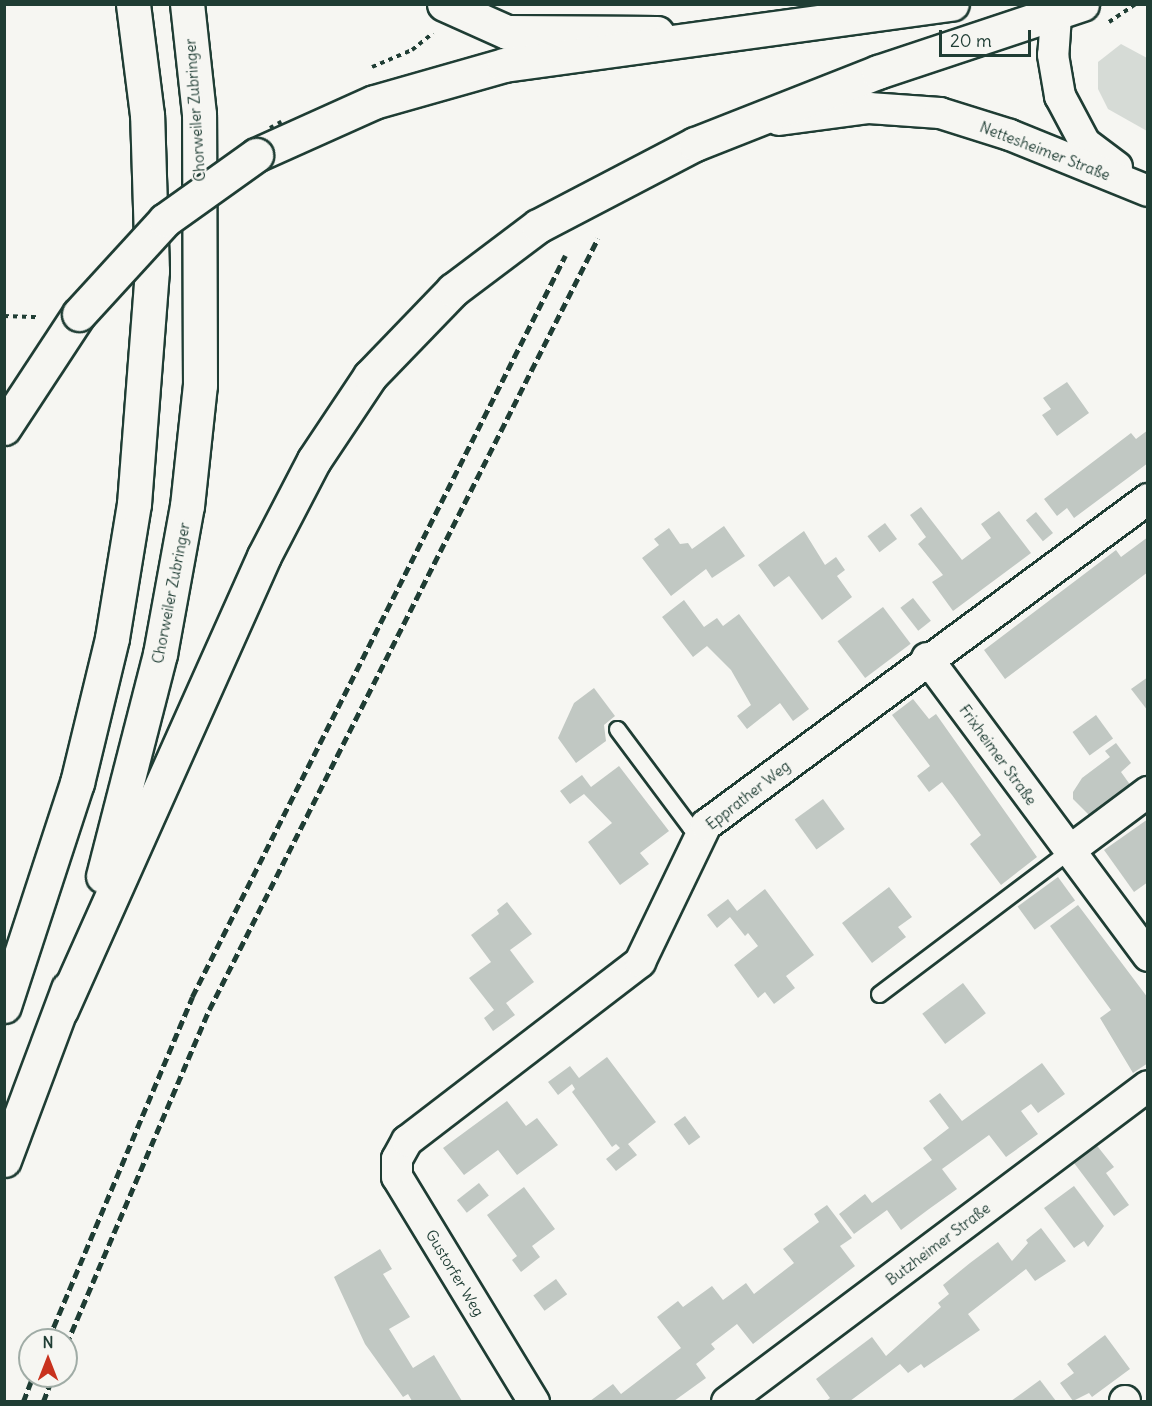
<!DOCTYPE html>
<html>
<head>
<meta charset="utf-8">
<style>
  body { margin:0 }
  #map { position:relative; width:1152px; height:1406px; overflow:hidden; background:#f6f6f2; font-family:Delius,sans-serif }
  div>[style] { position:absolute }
  .green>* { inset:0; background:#d6dbd6 }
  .building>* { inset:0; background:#c1c8c3; transform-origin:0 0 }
  .path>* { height:4px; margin-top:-2px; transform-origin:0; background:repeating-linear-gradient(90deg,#1f3d34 0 4.5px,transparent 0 9px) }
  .roads { filter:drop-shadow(2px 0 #1f3d34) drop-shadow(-2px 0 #1f3d34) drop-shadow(0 2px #1f3d34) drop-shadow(0 -2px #1f3d34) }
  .service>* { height:15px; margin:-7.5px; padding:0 7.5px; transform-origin:7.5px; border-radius:7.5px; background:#f6f6f2 }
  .minor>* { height:30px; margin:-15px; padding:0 15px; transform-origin:15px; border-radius:15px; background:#f6f6f2 }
  .secondary>* { height:33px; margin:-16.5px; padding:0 16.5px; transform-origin:16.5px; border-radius:16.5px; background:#f6f6f2 }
  .trunk>* { height:33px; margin:-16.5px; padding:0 16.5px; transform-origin:16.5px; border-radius:16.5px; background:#f6f6f2 }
  .rail>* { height:4.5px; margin-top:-2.25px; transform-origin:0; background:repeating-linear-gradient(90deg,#1f3d34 0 9px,transparent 0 13.5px) }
  .path-bridge>* { height:4px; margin-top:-2px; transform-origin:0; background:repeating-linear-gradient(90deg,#1f3d34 0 4.5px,transparent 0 9px) }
  .bridges { filter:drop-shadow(2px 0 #1f3d34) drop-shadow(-2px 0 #1f3d34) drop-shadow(0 2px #1f3d34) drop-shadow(0 -2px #1f3d34) }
  .trunk-bridge>* { height:33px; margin:-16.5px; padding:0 16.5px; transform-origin:16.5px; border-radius:16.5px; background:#f6f6f2 }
  span { translate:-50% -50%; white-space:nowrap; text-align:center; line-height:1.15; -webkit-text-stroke:4.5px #f6f6f2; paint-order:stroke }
  .street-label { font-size:15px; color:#1f3d34 }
  .frame { position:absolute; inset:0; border:6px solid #1f3d34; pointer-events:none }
  .north { position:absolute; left:18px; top:1328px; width:60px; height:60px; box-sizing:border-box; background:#f6f6f2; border:2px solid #a0aca6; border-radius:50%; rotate:0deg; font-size:16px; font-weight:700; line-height:24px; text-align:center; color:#1f3d34 }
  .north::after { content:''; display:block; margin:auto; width:21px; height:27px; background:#c8321e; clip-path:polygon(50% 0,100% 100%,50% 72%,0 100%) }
  .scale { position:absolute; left:939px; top:30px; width:92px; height:27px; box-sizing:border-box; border:3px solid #1f3d34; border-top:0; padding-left:8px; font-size:18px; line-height:21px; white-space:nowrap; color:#1f3d34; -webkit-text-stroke:4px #f6f6f2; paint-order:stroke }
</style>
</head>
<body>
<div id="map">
  <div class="green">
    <div style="clip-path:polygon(1121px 44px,1147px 58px,1147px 131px,1108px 109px,1098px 89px,1098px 62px)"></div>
  </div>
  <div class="building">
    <div style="clip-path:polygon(1067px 382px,1089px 413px,1057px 436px,1042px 415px,1051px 409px,1043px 398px)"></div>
    <div style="clip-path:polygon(1148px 430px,1148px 463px,1074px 518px,1067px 508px,1057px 516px,1044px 499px,1131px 433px,1136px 439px)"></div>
    <div style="clip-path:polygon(921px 507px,962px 560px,991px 538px,981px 524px,999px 511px,1031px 553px,953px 611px,932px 582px,943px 575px,918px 544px,926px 537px,910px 515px)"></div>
    <div style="left:1036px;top:512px;width:27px;height:13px;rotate:51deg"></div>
    <div style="left:885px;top:523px;width:20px;height:22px;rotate:53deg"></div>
    <div style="clip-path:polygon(724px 526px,745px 556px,712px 578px,706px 569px,671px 596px,642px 558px,659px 545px,654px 539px,669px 528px,680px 544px,688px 543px,692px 549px)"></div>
    <div style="clip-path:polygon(804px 531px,825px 565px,836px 557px,845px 570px,837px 576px,852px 597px,822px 620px,789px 576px,774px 587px,758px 565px)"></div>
    <div style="clip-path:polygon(1148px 537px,1148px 572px,1005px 679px,984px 650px,1116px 550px,1121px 557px)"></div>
    <div style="left:913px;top:598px;width:29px;height:16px;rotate:52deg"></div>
    <div style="clip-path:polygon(684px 600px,704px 627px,717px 618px,723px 626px,739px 614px,809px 709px,793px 721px,780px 703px,747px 729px,737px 716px,751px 705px,731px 670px,707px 646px,693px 657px,662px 617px)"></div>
    <div style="left:883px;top:607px;width:46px;height:57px;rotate:53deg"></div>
    <div style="clip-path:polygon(1148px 677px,1148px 711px,1131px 689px)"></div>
    <div style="clip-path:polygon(594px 688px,615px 716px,604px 725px,606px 741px,576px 763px,558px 738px,574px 703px)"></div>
    <div style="clip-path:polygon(913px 699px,929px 719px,936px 714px,1037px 857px,1001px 885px,970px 844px,981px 835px,952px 795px,942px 782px,929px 792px,917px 776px,930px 766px,892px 715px)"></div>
    <div style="left:1096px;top:715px;width:29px;height:29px;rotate:54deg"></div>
    <div style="clip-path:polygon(1116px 743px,1131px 763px,1121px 772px,1131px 786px,1091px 817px,1073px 799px,1073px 792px,1082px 778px,1110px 757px,1105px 751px)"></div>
    <div style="clip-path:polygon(619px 766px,669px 831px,640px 853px,649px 864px,620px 885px,588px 842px,612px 823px,584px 794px,570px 804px,560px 791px,582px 775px,591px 787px)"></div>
    <div style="left:823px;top:799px;width:37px;height:35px;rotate:54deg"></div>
    <div style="clip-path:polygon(1148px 819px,1148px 882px,1134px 892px,1104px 850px)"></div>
    <div style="left:1058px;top:877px;width:29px;height:50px;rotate:54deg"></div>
    <div style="clip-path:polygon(889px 887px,912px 917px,898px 927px,906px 937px,872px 963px,842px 923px)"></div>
    <div style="clip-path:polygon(765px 889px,814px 955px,786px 976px,795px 988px,774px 1004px,765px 992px,758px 998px,734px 965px,758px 946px,748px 933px,745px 936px,730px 917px,717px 928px,707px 915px,728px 899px,737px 911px)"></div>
    <div style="clip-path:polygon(507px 902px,532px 934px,510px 950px,534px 982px,506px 1003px,515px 1015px,493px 1031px,484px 1018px,494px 1010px,469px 978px,491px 962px,471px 935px,499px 914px,497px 910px)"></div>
    <div style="clip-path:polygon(1078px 905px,1148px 998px,1148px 1063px,1133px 1073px,1100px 1018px,1111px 1010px,1050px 926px)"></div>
    <div style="left:963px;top:983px;width:38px;height:51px;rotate:53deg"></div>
    <div style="clip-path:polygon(607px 1057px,656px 1122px,628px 1144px,637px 1155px,616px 1171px,606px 1159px,620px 1148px,616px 1144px,612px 1147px,592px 1119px,572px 1092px,575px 1089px,572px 1084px,558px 1095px,548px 1082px,570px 1066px,579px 1078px)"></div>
    <div style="clip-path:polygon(1042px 1063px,1065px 1094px,1038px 1113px,1031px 1104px,1021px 1111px,1038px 1134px,1006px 1157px,989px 1135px,942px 1169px,957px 1189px,929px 1209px,901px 1230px,887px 1210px,854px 1234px,839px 1214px,865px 1194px,872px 1203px,932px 1160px,923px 1148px,949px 1128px,929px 1101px,940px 1093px,962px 1121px)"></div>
    <div style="clip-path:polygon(507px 1101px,526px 1126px,537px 1118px,558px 1145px,517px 1175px,498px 1150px,464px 1175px,443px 1148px)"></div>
    <div style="left:685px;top:1116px;width:26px;height:14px;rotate:54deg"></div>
    <div style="clip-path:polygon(1094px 1142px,1114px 1167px,1106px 1173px,1129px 1205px,1114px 1216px,1071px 1159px)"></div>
    <div style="left:479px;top:1183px;width:16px;height:28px;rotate:52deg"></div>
    <div style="clip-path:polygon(1074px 1186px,1104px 1226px,1088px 1247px,1084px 1241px,1074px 1248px,1044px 1208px)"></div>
    <div style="clip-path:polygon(524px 1187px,555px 1229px,532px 1246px,540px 1257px,521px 1272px,512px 1260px,517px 1256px,487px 1215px)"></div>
    <div style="clip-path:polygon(827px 1205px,852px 1238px,840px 1246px,855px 1266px,753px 1344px,737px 1324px,711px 1344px,715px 1349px,696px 1364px,706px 1378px,674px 1401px,590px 1401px,613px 1384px,621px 1394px,681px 1348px,657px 1317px,678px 1301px,683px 1307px,712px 1286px,723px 1300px,746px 1283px,754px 1294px,794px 1263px,783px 1249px,819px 1222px,814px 1214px)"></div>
    <div style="clip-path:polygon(1041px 1228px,1066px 1261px,1035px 1281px,1026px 1269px,968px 1314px,980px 1330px,924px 1368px,921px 1364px,908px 1373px,900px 1364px,850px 1401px,826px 1401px,830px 1398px,816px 1379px,872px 1337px,886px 1356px,941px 1307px,938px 1303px,949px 1294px,943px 1285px,970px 1263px,998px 1242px,1012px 1261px,1028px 1243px,1026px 1240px)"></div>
    <div style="clip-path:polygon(380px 1249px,392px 1269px,383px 1274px,410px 1317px,389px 1329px,413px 1368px,434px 1355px,462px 1401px,412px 1401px,408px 1394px,403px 1397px,365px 1344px,334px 1277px)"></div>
    <div style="left:556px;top:1279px;width:19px;height:28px;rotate:54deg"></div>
    <div style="clip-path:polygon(1105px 1335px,1130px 1369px,1092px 1397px,1089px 1393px,1073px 1401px,1060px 1383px,1074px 1373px,1067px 1364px)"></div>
    <div style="clip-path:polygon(1040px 1380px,1056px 1401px,1011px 1401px)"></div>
  </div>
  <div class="path">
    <div style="left:1109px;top:22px;width:32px;rotate:-34deg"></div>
    <div style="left:372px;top:67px;width:43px;rotate:-23deg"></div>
    <div style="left:412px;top:50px;width:27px;rotate:-39deg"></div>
    <div style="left:4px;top:316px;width:36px;rotate:2deg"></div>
  </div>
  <div class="roads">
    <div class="service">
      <div style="left:617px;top:729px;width:122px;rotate:53.3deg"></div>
      <div style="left:690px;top:827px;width:13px;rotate:27deg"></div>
      <div style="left:879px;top:994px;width:238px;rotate:-37deg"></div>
    </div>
    <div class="minor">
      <div style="left:1056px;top:16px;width:39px;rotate:94deg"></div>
      <div style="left:1053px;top:55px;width:42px;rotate:80.3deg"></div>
      <div style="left:1060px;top:96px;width:53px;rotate:62deg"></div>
      <div style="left:1085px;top:143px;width:40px;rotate:37deg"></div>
      <div style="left:779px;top:120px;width:91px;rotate:-7.6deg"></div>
      <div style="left:869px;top:108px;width:71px;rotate:4deg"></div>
      <div style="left:940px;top:113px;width:73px;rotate:17.4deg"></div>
      <div style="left:1010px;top:135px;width:149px;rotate:22.1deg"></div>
      <div style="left:927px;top:658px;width:371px;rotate:53.4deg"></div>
      <div style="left:1069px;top:851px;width:99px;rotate:-36.8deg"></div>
      <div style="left:534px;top:1402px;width:263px;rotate:-121.3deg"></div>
      <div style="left:397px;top:1177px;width:18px;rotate:-90deg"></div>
      <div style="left:397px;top:1159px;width:21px;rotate:-61deg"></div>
      <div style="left:407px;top:1141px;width:294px;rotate:-37.5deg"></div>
      <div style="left:640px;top:962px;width:152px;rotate:-64.3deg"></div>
      <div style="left:706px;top:825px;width:549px;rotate:-36.41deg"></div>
      <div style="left:727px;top:1402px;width:526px;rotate:-36.89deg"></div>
      <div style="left:1125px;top:1402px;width:1px;rotate:-90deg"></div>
    </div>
    <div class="secondary">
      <div style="left:444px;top:4px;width:69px;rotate:24deg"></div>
      <div style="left:507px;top:32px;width:150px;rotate:0.4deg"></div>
    </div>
    <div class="trunk">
      <div style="left:256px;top:155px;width:129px;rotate:-24.2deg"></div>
      <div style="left:374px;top:102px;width:135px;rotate:-15.9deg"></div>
      <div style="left:504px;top:65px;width:452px;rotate:-7.8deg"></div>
      <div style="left:4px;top:428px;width:136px;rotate:-56.7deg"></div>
      <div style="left:103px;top:876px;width:229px;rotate:-75.6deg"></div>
      <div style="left:160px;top:654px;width:150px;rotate:-79.7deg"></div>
      <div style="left:187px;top:506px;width:122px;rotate:-83.9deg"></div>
      <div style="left:200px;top:385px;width:271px;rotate:-90.2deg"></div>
      <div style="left:199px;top:114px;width:111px;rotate:-96.2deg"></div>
      <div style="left:4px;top:1006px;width:235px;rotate:-71.9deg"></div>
      <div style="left:77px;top:783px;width:149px;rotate:-76.4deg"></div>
      <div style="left:112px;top:638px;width:136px;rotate:-80.7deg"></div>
      <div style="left:134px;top:504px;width:234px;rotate:-85.6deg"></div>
      <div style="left:152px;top:271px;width:156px;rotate:-91.8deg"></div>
      <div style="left:147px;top:115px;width:112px;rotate:-97.2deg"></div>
      <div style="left:61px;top:1010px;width:497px;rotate:-65.9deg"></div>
      <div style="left:264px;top:556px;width:108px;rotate:-62.5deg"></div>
      <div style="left:314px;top:460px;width:101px;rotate:-56.3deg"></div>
      <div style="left:370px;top:376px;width:120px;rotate:-46deg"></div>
      <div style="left:453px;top:290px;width:106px;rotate:-37deg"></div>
      <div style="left:538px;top:226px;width:177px;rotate:-27.6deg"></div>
      <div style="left:695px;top:144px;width:197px;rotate:-21.5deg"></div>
      <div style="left:878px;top:72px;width:215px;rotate:-18.4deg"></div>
      <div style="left:4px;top:1160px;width:183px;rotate:-69.5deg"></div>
    </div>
  </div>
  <div class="rail">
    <div style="left:48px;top:1340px;width:372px;rotate:-67.2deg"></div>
    <div style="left:192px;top:997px;width:830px;rotate:-63.28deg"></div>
    <div style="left:66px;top:1345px;width:364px;rotate:-66.9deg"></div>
    <div style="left:209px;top:1010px;width:864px;rotate:-63.26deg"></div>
    <div style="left:23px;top:1402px;width:28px;rotate:-69deg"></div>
    <div style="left:43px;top:1402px;width:28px;rotate:-69deg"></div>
  </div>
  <div class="path-bridge">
    <div style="left:270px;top:128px;width:18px;rotate:-29deg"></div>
  </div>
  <div class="bridges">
    <div class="trunk-bridge">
      <div style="left:79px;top:314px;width:127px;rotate:-47.5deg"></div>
      <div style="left:165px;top:220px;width:112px;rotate:-35.5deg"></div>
    </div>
  </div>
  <div class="street-label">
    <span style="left:195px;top:110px;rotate:-94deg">Chorweiler Zubringer</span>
    <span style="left:1045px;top:151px;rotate:21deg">Nettesheimer Straße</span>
    <span style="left:171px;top:593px;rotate:-79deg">Chorweiler Zubringer</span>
    <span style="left:998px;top:755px;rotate:54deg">Frixheimer Straße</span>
    <span style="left:748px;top:795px;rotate:-38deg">Epprather Weg</span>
    <span style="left:938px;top:1244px;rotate:-37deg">Butzheimer Straße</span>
    <span style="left:455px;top:1273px;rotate:59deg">Gustorfer Weg</span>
  </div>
  <div class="frame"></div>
  <div class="north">N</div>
  <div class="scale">20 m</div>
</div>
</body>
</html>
